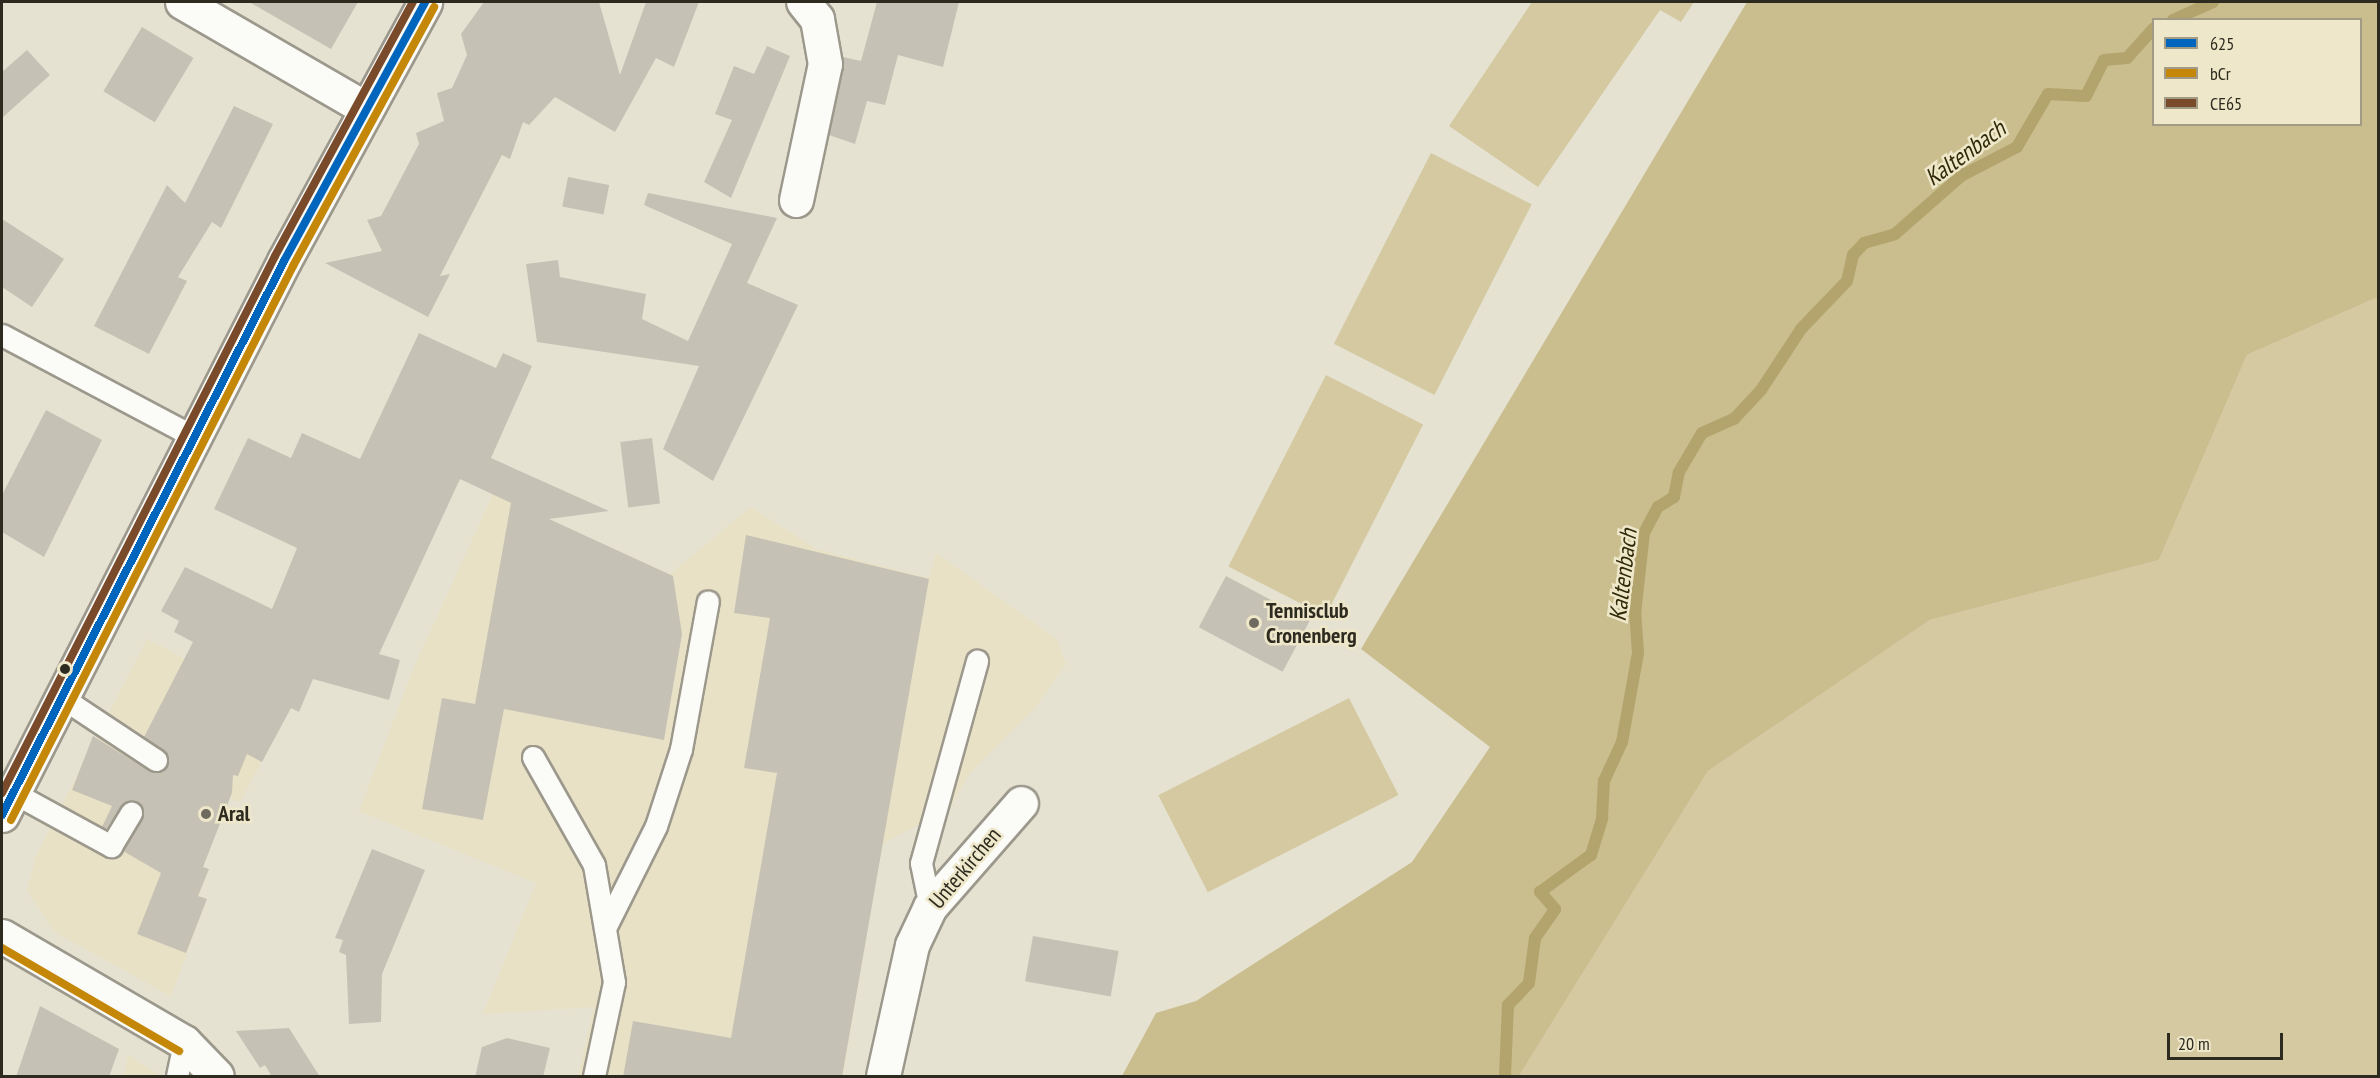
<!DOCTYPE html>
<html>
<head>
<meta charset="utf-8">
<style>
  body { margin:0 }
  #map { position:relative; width:2380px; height:1078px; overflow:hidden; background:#e6e2d2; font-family:"PT Sans Narrow",sans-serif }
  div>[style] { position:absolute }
  .built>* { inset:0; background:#e8e1c5 }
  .green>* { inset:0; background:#d4c9a0; transform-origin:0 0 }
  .forest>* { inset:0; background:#cabe8f }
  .stream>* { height:12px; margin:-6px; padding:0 6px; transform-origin:6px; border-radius:6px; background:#b2a46c }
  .building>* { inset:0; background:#c5c2b5; transform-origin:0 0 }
  .roads { filter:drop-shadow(2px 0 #9c988c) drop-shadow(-2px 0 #9c988c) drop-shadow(0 2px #9c988c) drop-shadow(0 -2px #9c988c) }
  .lane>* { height:21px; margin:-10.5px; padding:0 10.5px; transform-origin:10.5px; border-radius:10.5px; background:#fbfbf8 }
  .street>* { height:33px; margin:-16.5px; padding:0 16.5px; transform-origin:16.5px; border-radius:16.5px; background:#fbfbf8 }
  .secondary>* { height:33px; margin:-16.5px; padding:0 16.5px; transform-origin:16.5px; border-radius:16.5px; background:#fbfbf8 }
  .bus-1>* { height:8px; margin:-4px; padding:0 4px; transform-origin:4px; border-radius:4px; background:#0065bd }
  .bus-2>* { height:8px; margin:-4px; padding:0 4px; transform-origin:4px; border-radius:4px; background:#c48708 }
  .bus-3>* { height:8px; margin:-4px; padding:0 4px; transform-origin:4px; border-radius:4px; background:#7a4b2a }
  .dots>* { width:16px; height:16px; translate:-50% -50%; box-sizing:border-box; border:3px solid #eee7ca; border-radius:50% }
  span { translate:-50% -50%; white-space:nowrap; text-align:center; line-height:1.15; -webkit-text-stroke:5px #eee7ca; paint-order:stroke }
  .poi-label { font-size:22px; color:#2d2a1f; font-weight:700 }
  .left { translate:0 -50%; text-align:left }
  .street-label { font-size:22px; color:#2d2a1f }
  .water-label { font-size:24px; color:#312907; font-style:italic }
  .frame { position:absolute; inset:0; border:3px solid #2d2a1f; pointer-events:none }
  .legend { position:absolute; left:2152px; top:18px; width:210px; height:108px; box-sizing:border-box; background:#eee7ca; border:2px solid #a19b86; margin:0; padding:8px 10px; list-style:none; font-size:18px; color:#2d2a1f }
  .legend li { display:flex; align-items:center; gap:12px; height:30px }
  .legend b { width:30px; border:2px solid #a19b86 }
  .scale { position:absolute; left:2167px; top:1033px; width:116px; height:27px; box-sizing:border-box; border:3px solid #2d2a1f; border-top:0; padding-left:8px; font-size:18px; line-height:21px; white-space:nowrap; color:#2d2a1f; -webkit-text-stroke:4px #eee7ca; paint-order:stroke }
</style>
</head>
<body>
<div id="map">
  <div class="built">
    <div style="clip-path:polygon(493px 494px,670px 574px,751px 507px,816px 549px,929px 578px,936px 553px,1057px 639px,1066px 664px,1035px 708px,970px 773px,950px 808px,882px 844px,843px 1076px,578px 1076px,594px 1007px,483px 1014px,536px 883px,359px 811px,414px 667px)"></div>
    <div style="clip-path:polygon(147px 639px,288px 712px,240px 802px,230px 798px,203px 867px,208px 870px,199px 895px,207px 899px,171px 996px,54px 932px,27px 890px,36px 856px)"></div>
    <div style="clip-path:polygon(128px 1055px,160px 1076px,124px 1076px)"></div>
  </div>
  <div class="green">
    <div style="clip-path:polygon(1532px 2px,1694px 2px,1681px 22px,1660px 10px,1538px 187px,1449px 126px)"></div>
    <div style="left:1431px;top:153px;width:113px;height:214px;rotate:27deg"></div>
    <div style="clip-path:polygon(2378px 297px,2378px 1076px,1519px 1076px,1708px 771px,1930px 620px,2159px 560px,2247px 355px)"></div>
    <div style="left:1326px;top:375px;width:109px;height:215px;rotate:27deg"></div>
    <div style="left:1349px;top:698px;width:109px;height:214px;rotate:63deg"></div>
  </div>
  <div class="forest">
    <div style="clip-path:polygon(evenodd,1747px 2px,2378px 2px,2378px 297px,2247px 355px,2159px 560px,1930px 620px,1708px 771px,1519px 1076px,1122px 1076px,1156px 1013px,1196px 1001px,1412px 862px,1490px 747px,1361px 649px,1747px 2px,2154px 20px,2360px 20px,2360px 124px,2154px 124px,2154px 20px)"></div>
  </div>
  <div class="stream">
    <div style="left:2173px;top:20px;width:44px;rotate:-24.2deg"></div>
    <div style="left:1505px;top:1076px;width:71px;rotate:-87.6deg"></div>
    <div style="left:1508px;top:1005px;width:30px;rotate:-46deg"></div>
    <div style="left:1529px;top:983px;width:45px;rotate:-82.4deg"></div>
    <div style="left:1535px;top:938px;width:35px;rotate:-55deg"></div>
    <div style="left:1555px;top:909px;width:23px;rotate:-131deg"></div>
    <div style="left:1540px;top:892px;width:63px;rotate:-36deg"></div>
    <div style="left:1591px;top:855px;width:39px;rotate:-73deg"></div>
    <div style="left:1602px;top:818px;width:37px;rotate:-87deg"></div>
    <div style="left:1604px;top:781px;width:43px;rotate:-65.2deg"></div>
    <div style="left:1622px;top:742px;width:90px;rotate:-79.8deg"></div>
    <div style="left:1638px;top:653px;width:39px;rotate:-94deg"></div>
    <div style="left:1635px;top:614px;width:81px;rotate:-83.7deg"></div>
    <div style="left:1644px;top:533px;width:30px;rotate:-62deg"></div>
    <div style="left:1658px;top:507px;width:19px;rotate:-32deg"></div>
    <div style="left:1674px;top:497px;width:25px;rotate:-79deg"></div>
    <div style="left:1679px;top:472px;width:45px;rotate:-59.5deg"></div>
    <div style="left:1702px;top:433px;width:35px;rotate:-24deg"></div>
    <div style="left:1734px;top:419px;width:40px;rotate:-47deg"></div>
    <div style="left:1761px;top:390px;width:73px;rotate:-56.7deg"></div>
    <div style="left:1801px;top:329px;width:66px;rotate:-46.2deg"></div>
    <div style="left:1847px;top:281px;width:27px;rotate:-77deg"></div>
    <div style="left:1853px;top:255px;width:16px;rotate:-47deg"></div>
    <div style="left:1864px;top:243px;width:32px;rotate:-16deg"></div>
    <div style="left:1895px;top:234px;width:88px;rotate:-41.3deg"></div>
    <div style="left:1961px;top:176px;width:63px;rotate:-27.4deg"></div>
    <div style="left:2017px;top:147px;width:61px;rotate:-59.7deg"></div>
    <div style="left:2048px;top:94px;width:38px;rotate:3deg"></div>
    <div style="left:2086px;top:96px;width:40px;rotate:-63.4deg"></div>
    <div style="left:2104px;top:60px;width:23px;rotate:-5deg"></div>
    <div style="left:2127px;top:58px;width:40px;rotate:-48deg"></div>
  </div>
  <div class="building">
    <div style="clip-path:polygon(249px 2px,358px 2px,331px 49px)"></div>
    <div style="clip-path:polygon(484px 2px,599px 2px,620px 75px,646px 2px,699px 2px,674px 67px,656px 58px,615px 132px,555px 97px,529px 125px,523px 122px,510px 159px,502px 155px,440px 276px,450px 274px,428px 317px,325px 263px,382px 251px,367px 220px,381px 216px,419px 144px,416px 133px,444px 121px,437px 93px,452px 88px,467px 55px,461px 34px)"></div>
    <div style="clip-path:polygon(877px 2px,959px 2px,943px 67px,898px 55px,885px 105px,867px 101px,855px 144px,829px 135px,843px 57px,861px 61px)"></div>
    <div style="left:142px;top:27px;width:60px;height:75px;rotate:31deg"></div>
    <div style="clip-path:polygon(767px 46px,790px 56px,731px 198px,704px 182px,732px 120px,715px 114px,734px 66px,754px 74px)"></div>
    <div style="clip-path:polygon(27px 50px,50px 75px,2px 118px,2px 72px)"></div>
    <div style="clip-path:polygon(234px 106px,273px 124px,221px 228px,212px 222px,178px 277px,187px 281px,149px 354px,94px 326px,167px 185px,185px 203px)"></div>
    <div style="left:568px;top:177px;width:42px;height:30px;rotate:11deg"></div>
    <div style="clip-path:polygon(648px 193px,777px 218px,747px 283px,798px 305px,713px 481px,663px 449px,699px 366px,537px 342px,526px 264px,558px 260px,560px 277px,646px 294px,642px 319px,688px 341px,732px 244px,644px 205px)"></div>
    <div style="clip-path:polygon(2px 219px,64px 259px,32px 307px,2px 287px)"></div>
    <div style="clip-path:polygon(419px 333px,496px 368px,503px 353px,532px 366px,491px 458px,609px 511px,549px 519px,673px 576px,682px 634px,664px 740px,504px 709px,483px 820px,422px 809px,442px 698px,475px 704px,511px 503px,460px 479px,379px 654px,400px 660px,389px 700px,313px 679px,299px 712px,291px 708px,262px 762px,247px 754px,238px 776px,233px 775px,232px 793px,203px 867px,209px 869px,198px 896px,207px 899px,186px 953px,137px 934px,161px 873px,123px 851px,142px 819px,138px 802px,124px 802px,106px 829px,102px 827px,112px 806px,72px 790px,93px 736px,149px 771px,166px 767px,167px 754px,144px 737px,193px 642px,174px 632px,179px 621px,161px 611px,185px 567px,272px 609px,297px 548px,214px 509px,248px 438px,291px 458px,302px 433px,360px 459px)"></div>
    <div style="clip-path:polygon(46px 410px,102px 440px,44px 557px,2px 532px,2px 495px)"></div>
    <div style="left:652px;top:438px;width:66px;height:32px;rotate:83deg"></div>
    <div style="clip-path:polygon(746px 535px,929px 579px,842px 1077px,623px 1077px,633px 1021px,731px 1038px,777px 773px,744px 768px,770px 618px,734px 613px)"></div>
    <div style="left:1226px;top:576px;width:95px;height:58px;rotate:28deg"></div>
    <div style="clip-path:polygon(372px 849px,425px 870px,382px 974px,381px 1022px,349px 1024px,346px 955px,339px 952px,343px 940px,335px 938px)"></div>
    <div style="left:1033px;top:936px;width:87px;height:46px;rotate:10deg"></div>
    <div style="clip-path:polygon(40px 1006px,119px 1049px,109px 1077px,16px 1077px)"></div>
    <div style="clip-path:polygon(289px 1028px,320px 1077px,272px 1077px,265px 1065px,260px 1068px,236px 1031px)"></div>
    <div style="clip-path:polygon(507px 1038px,550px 1048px,543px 1077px,475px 1077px,482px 1047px)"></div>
  </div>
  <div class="roads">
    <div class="lane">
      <div style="left:2px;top:335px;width:218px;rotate:27.9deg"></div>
      <div style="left:61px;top:697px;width:114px;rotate:33.6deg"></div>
      <div style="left:533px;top:757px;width:124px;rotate:60.5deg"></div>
      <div style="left:594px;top:865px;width:119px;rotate:80.3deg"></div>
      <div style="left:614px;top:982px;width:96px;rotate:102deg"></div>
      <div style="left:14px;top:793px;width:111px;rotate:28.7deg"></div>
      <div style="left:111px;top:846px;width:39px;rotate:-59deg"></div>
      <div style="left:930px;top:907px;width:45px;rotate:-101.6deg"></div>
      <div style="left:921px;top:863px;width:210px;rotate:-74.5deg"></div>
      <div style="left:605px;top:928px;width:114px;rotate:-63.4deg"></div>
      <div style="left:656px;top:826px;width:81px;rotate:-72deg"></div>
      <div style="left:681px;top:749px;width:150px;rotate:-79.7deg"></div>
      <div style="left:177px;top:1076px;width:35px;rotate:-78deg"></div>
    </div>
    <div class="street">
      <div style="left:182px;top:2px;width:211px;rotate:30.1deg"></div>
      <div style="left:796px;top:200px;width:139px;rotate:-78deg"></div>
      <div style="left:825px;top:64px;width:46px;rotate:-100.1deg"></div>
      <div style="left:817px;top:19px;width:22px;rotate:-129deg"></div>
      <div style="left:2px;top:936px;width:211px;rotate:30.2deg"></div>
      <div style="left:184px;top:1042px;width:47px;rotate:45.9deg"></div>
      <div style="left:883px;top:1076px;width:134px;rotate:-77.5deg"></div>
      <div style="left:912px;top:945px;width:42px;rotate:-64.7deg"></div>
      <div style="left:930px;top:907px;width:138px;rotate:-48.8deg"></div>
    </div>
    <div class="secondary">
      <div style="left:2px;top:815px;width:622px;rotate:-63.02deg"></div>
      <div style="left:284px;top:261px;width:295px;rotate:-61.4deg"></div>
    </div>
  </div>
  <div class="bus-1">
    <div style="left:2px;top:815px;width:622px;rotate:-63.02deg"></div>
    <div style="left:284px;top:261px;width:295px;rotate:-61.4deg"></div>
  </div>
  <div class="bus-2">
    <div style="left:11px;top:820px;width:622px;rotate:-63.02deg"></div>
    <div style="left:293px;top:266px;width:295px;rotate:-61.4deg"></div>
    <div style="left:2px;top:948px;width:205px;rotate:30.2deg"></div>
  </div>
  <div class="bus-3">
    <div style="left:2px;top:793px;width:602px;rotate:-63.05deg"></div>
    <div style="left:275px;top:256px;width:289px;rotate:-61.5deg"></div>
  </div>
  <div class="dots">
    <div style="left:1254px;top:623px;background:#6e6a5e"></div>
    <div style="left:65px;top:669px;background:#2d2a1f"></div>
    <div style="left:206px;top:814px;background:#6e6a5e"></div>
  </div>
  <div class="poi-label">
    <span class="left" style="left:1266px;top:623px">Tennisclub<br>Cronenberg</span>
    <span class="left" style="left:218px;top:814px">Aral</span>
  </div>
  <div class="street-label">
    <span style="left:965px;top:868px;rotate:-50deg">Unterkirchen</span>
  </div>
  <div class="water-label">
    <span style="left:1965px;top:153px;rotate:-36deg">Kaltenbach</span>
    <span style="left:1623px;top:575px;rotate:-83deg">Kaltenbach</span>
  </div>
  <div class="frame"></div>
  <ul class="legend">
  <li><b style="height:8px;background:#0065bd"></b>625</li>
  <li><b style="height:8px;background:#c48708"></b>bCr</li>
  <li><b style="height:8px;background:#7a4b2a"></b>CE65</li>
  </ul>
  <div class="scale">20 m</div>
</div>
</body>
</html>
